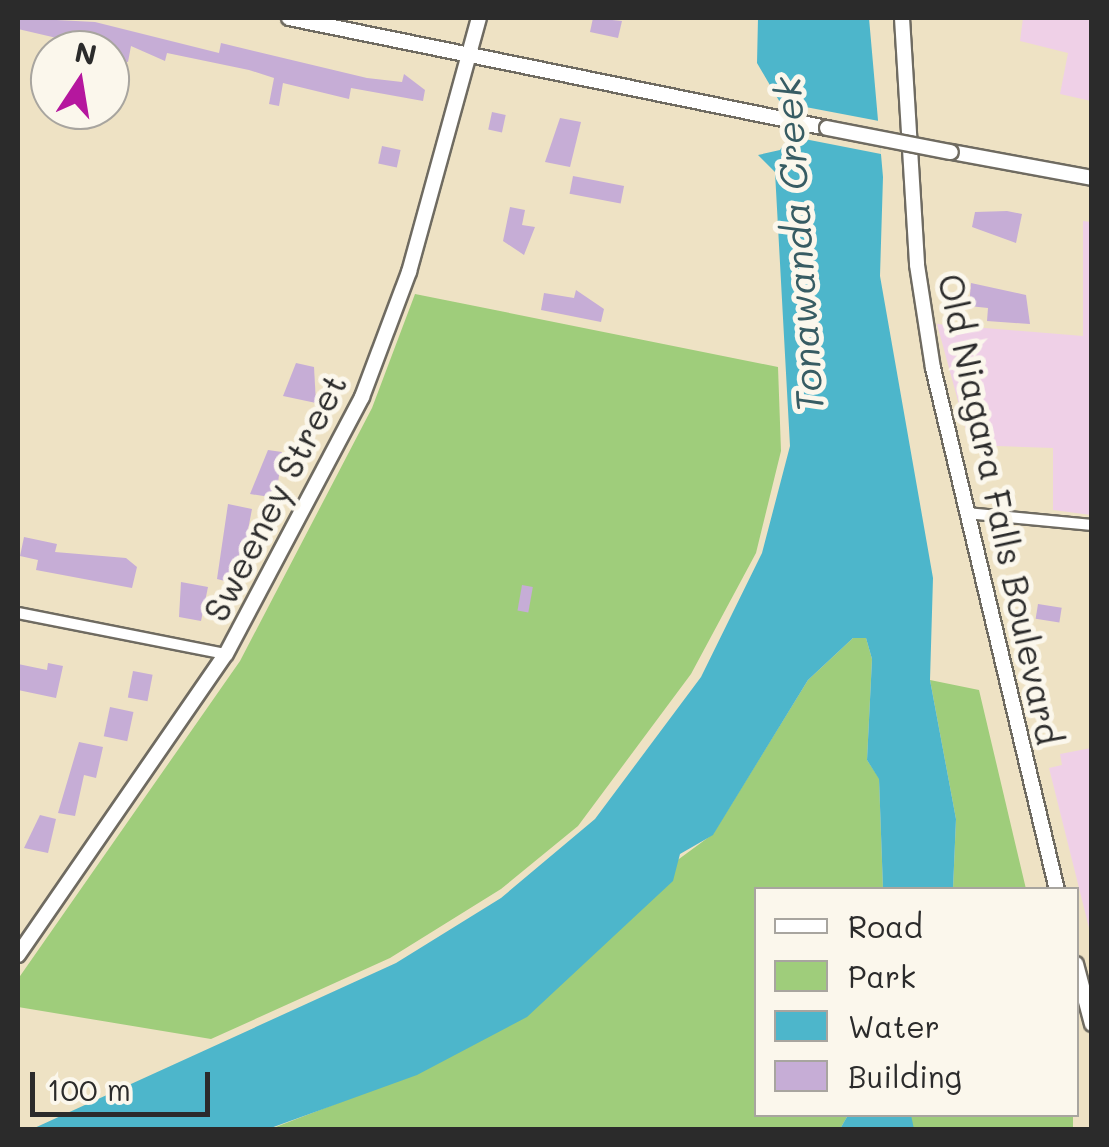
<!DOCTYPE html>
<html>
<head>
<meta charset="utf-8">
<style>
  body { margin:0 }
  #map { position:relative; width:1109px; height:1147px; overflow:hidden; background:#eee2c4; font-family:Mali,sans-serif }
  div>[style] { position:absolute }
  .built>* { inset:0; background:#efd0e7 }
  .green>* { inset:0; background:#9fcd7b; transform-origin:0 0 }
  .water>* { inset:0; background:#4db6cb }
  .pier>* { inset:0; background:#eee2c4 }
  .building>* { inset:0; background:#c6add6; transform-origin:0 0 }
  .roads { filter:drop-shadow(2px 0 #6f6b61) drop-shadow(-2px 0 #6f6b61) drop-shadow(0 2px #6f6b61) drop-shadow(0 -2px #6f6b61) }
  .minor>* { height:10px; margin:-5px; padding:0 5px; transform-origin:5px; border-radius:5px; background:#fff }
  .tertiary>* { height:14px; margin:-7px; padding:0 7px; transform-origin:7px; border-radius:7px; background:#fff }
  .bridges { filter:drop-shadow(2px 0 #6f6b61) drop-shadow(-2px 0 #6f6b61) drop-shadow(0 2px #6f6b61) drop-shadow(0 -2px #6f6b61) }
  .tertiary-bridge>* { height:14px; margin:-7px; padding:0 7px; transform-origin:7px; border-radius:7px; background:#fff }
  span { translate:-50% -50%; white-space:nowrap; text-align:center; line-height:1.15; -webkit-text-stroke:10px #fbf7ec; paint-order:stroke }
  .street-label { font-size:35px; color:#2b2b2b }
  .water-label { font-size:38px; color:#375c63; font-style:italic }
  .frame { position:absolute; inset:0; border:20px solid #2b2b2b; pointer-events:none }
  .legend { position:absolute; left:754px; top:887px; width:325px; height:230px; box-sizing:border-box; background:#fbf7ec; border:2px solid #a8a59f; margin:0; padding:12px 18px; list-style:none; font-size:30px; color:#2b2b2b }
  .legend li { display:flex; align-items:center; gap:20px; height:50px }
  .legend b { width:50px; border:2px solid #a8a59f }
  .north { position:absolute; left:30px; top:30px; width:100px; height:100px; box-sizing:border-box; background:#fbf7ec; border:2px solid #a8a59f; border-radius:50%; rotate:12deg; font-size:28px; font-weight:700; line-height:40px; text-align:center; color:#2b2b2b }
  .north::after { content:''; display:block; margin:auto; width:35px; height:45px; background:#b5179e; clip-path:polygon(50% 0,100% 100%,50% 72%,0 100%) }
  .scale { position:absolute; left:30px; top:1072px; width:180px; height:45px; box-sizing:border-box; border:5px solid #2b2b2b; border-top:0; padding-left:12px; font-size:30px; line-height:35px; white-space:nowrap; color:#2b2b2b; -webkit-text-stroke:8px #fbf7ec; paint-order:stroke }
</style>
</head>
<body>
<div id="map">
  <div class="built">
    <div style="clip-path:polygon(1023px 18px,1091px 18px,1091px 101px,1060px 94px,1068px 53px,1020px 41px)"></div>
    <div style="clip-path:polygon(1083px 221px,1092px 222px,1091px 515px,1053px 510px,1053px 448px,970px 445px,937px 324px,1083px 336px)"></div>
    <div style="clip-path:polygon(1091px 748px,1092px 748px,1091px 936px,1049px 768px,1062px 765px,1060px 754px)"></div>
  </div>
  <div class="green">
    <div style="clip-path:polygon(415px 294px,778px 367px,781px 451px,756px 553px,691px 674px,578px 826px,501px 889px,390px 958px,211px 1039px,18px 1007px,18px 979px,240px 661px,372px 408px)"></div>
    <div style="clip-path:polygon(853px 638px,866px 638px,872px 659px,867px 760px,879px 778px,883px 889px,756px 890px,756px 1114px,848px 1115px,840px 1129px,268px 1130px,356px 1096px,713px 834px,808px 680px)"></div>
    <div style="clip-path:polygon(930px 680px,979px 690px,1026px 889px,953px 889px,956px 819px)"></div>
    <div style="left:911px;top:1115px;width:162px;height:14px"></div>
  </div>
  <div class="water">
    <div style="clip-path:polygon(758px 18px,869px 18px,883px 177px,880px 276px,933px 578px,930px 680px,956px 819px,953px 889px,883px 889px,879px 779px,867px 760px,872px 659px,866px 638px,853px 638px,808px 680px,713px 835px,680px 854px,673px 881px,527px 1017px,417px 1075px,268px 1129px,30px 1130px,396px 963px,501px 898px,595px 819px,701px 677px,762px 553px,790px 446px,775px 172px,758px 155px,780px 150px,795px 128px,757px 63px)"></div>
    <div style="clip-path:polygon(848px 1115px,911px 1115px,914px 1129px,840px 1129px)"></div>
  </div>
  <div class="pier">
    <div style="clip-path:polygon(774px 101px,879px 121px,881px 154px,784px 135px)"></div>
  </div>
  <div class="building">
    <div style="clip-path:polygon(18px 18px,95px 22px,219px 53px,221px 43px,367px 78px,402px 82px,404px 74px,425px 90px,423px 101px,351px 88px,349px 99px,283px 83px,279px 106px,269px 104px,274px 78px,249px 70px,167px 53px,165px 61px,131px 46px,128px 62px,116px 60px,117px 52px,18px 29px)"></div>
    <div style="clip-path:polygon(593px 18px,622px 21px,618px 38px,590px 32px)"></div>
    <div style="left:492px;top:112px;width:14px;height:18px;rotate:12deg"></div>
    <div style="clip-path:polygon(560px 118px,581px 122px,570px 167px,545px 162px)"></div>
    <div style="left:382px;top:146px;width:19px;height:18px;rotate:12deg"></div>
    <div style="left:573px;top:176px;width:52px;height:18px;rotate:11deg"></div>
    <div style="clip-path:polygon(510px 207px,525px 210px,522px 225px,535px 227px,524px 255px,503px 241px)"></div>
    <div style="clip-path:polygon(1007px 211px,1022px 214px,1016px 243px,972px 227px,975px 212px)"></div>
    <div style="clip-path:polygon(971px 283px,1026px 295px,1030px 324px,987px 321px,988px 308px,969px 306px)"></div>
    <div style="clip-path:polygon(576px 290px,604px 309px,601px 322px,541px 310px,544px 293px,574px 298px)"></div>
    <div style="clip-path:polygon(296px 363px,314px 367px,316px 403px,283px 396px)"></div>
    <div style="clip-path:polygon(268px 450px,282px 452px,276px 498px,250px 494px)"></div>
    <div style="clip-path:polygon(228px 504px,252px 509px,248px 530px,256px 532px,253px 545px,242px 543px,233px 583px,217px 579px)"></div>
    <div style="clip-path:polygon(24px 537px,57px 544px,55px 552px,126px 558px,137px 567px,132px 588px,36px 570px,38px 560px,20px 556px)"></div>
    <div style="clip-path:polygon(181px 582px,208px 587px,201px 621px,179px 617px)"></div>
    <div style="left:522px;top:585px;width:11px;height:26px;rotate:10deg"></div>
    <div style="left:1038px;top:604px;width:24px;height:15px;rotate:9deg"></div>
    <div style="clip-path:polygon(48px 663px,63px 666px,56px 698px,18px 690px,18px 664px,47px 670px)"></div>
    <div style="left:133px;top:671px;width:20px;height:27px;rotate:11deg"></div>
    <div style="left:110px;top:707px;width:24px;height:30px;rotate:12deg"></div>
    <div style="clip-path:polygon(79px 742px,103px 747px,96px 778px,84px 775px,75px 816px,58px 813px)"></div>
    <div style="clip-path:polygon(40px 815px,56px 819px,48px 853px,24px 848px)"></div>
  </div>
  <div class="roads">
    <div class="minor">
      <div style="left:966px;top:513px;width:127px;rotate:5.4deg"></div>
      <div style="left:18px;top:613px;width:212px;rotate:11.2deg"></div>
    </div>
    <div class="tertiary">
      <div style="left:289px;top:18px;width:549px;rotate:11.56deg"></div>
      <div style="left:902px;top:18px;width:247px;rotate:86.5deg"></div>
      <div style="left:917px;top:265px;width:104px;rotate:81.2deg"></div>
      <div style="left:933px;top:368px;width:537px;rotate:76.64deg"></div>
      <div style="left:951px;top:152px;width:143px;rotate:10.4deg"></div>
      <div style="left:18px;top:955px;width:366px;rotate:-55.4deg"></div>
      <div style="left:226px;top:654px;width:291px;rotate:-62.1deg"></div>
      <div style="left:362px;top:397px;width:134px;rotate:-69.4deg"></div>
      <div style="left:409px;top:272px;width:263px;rotate:-74.6deg"></div>
      <div style="left:1076px;top:964px;width:62px;rotate:75.1deg"></div>
    </div>
  </div>
  <div class="bridges">
    <div class="tertiary-bridge">
      <div style="left:827px;top:128px;width:126px;rotate:11deg"></div>
    </div>
  </div>
  <div class="street-label">
    <span style="left:274px;top:497px;rotate:-63deg">Sweeney Street</span>
    <span style="left:1001px;top:509px;rotate:78deg">Old Niagara Falls Boulevard</span>
  </div>
  <div class="water-label">
    <span style="left:798px;top:245px;rotate:-94deg">Tonawanda Creek</span>
  </div>
  <div class="frame"></div>
  <ul class="legend">
  <li><b style="height:12px;background:#fff"></b>Road</li>
  <li><b style="height:28px;background:#9fcd7b"></b>Park</li>
  <li><b style="height:28px;background:#4db6cb"></b>Water</li>
  <li><b style="height:28px;background:#c6add6"></b>Building</li>
  </ul>
  <div class="north">N</div>
  <div class="scale">100 m</div>
</div>
</body>
</html>
